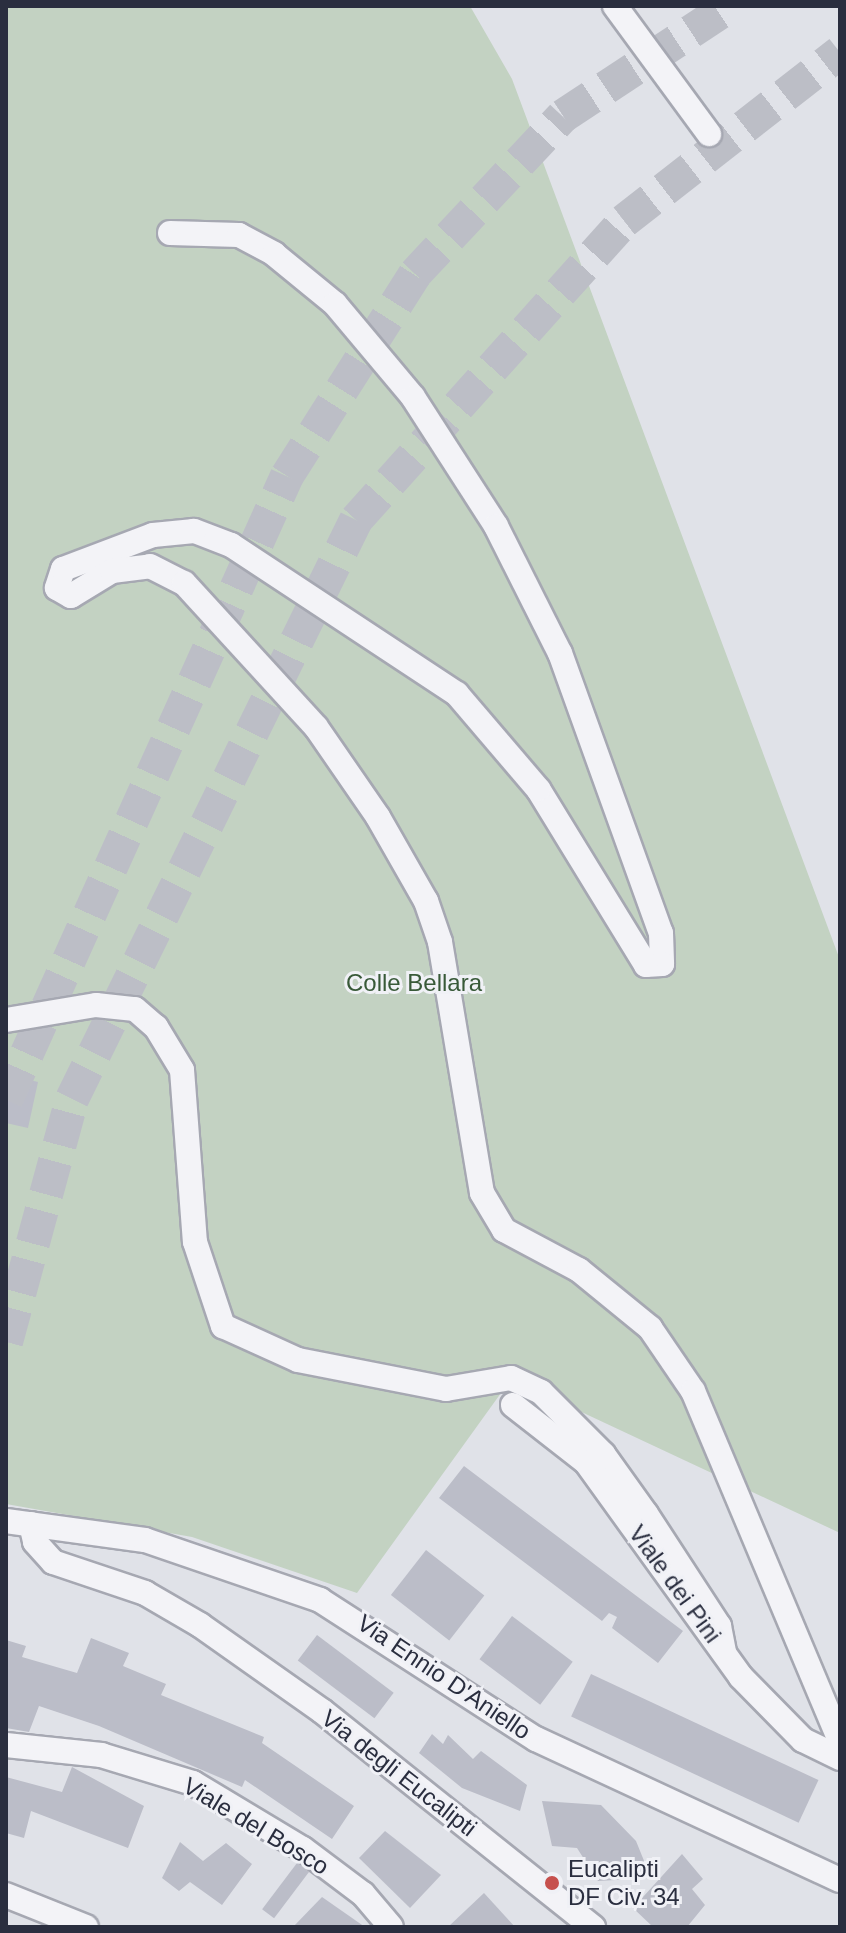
<!DOCTYPE html>
<html>
<head>
<meta charset="utf-8">
<style>
  body { margin:0 }
  #map { position:relative; width:846px; height:1933px; overflow:hidden; background:#e0e2e8; font-family:Helvetica,sans-serif }
  div>[style] { position:absolute }
  .green>* { inset:0; background:#c3d2c2 }
  .building>* { inset:0; background:#bbbdc8; transform-origin:0 0 }
  .highway-tunnel>* { height:34px; margin-top:-17px; transform-origin:0; background:repeating-linear-gradient(90deg,#bcbec6 0 34px,transparent 0 51px) }
  .roads { filter:drop-shadow(2px 0 #a6a8b2) drop-shadow(-2px 0 #a6a8b2) drop-shadow(0 2px #a6a8b2) drop-shadow(0 -2px #a6a8b2) }
  .minor>* { height:24px; margin:-12px; padding:0 12px; transform-origin:12px; border-radius:12px; background:#f3f3f7 }
  .dots>* { width:22px; height:22px; translate:-50% -50%; box-sizing:border-box; border:4px solid #f0f1f6; border-radius:50% }
  span { translate:-50% -50%; white-space:nowrap; text-align:center; line-height:1.15; -webkit-text-stroke:6px #f0f1f6; paint-order:stroke }
  .park-label { font-size:24px; color:#385938 }
  .street-label { font-size:24px; color:#2a2e3f }
  .poi-label { font-size:24px; color:#2a2e3f }
  .left { translate:0 -50%; text-align:left }
  .frame { position:absolute; inset:0; border:8px solid #2a2e3f; pointer-events:none }
</style>
</head>
<body>
<div id="map">
  <div class="green">
    <div style="clip-path:polygon(6px 6px,470px 6px,512px 79px,840px 960px,840px 1533px,511px 1379px,357px 1593px,192px 1537px,6px 1504px)"></div>
  </div>
  <div class="building">
    <div style="clip-path:polygon(10px 1075px,38px 1082px,28px 1128px,6px 1123px)"></div>
    <div style="clip-path:polygon(464px 1466px,683px 1631px,658px 1663px,612px 1628px,617px 1617px,609px 1613px,602px 1621px,439px 1498px)"></div>
    <div style="left:426px;top:1550px;width:74px;height:57px;rotate:38deg"></div>
    <div style="left:512px;top:1616px;width:76px;height:54px;rotate:37deg"></div>
    <div style="left:317px;top:1635px;width:96px;height:32px;rotate:37deg"></div>
    <div style="clip-path:polygon(91px 1638px,129px 1653px,123px 1666px,166px 1684px,161px 1695px,264px 1737px,262px 1743px,354px 1806px,332px 1839px,245px 1780px,242px 1787px,99px 1726px,39px 1706px,29px 1732px,6px 1728px,6px 1640px,26px 1646px,22px 1657px,77px 1673px)"></div>
    <div style="left:591px;top:1674px;width:251px;height:47px;rotate:25deg"></div>
    <div style="clip-path:polygon(432px 1734px,443px 1744px,448px 1735px,473px 1759px,481px 1751px,527px 1785px,520px 1811px,462px 1788px,419px 1753px)"></div>
    <div style="clip-path:polygon(72px 1767px,144px 1806px,128px 1848px,31px 1811px,24px 1838px,6px 1833px,6px 1777px,62px 1792px)"></div>
    <div style="clip-path:polygon(542px 1801px,601px 1805px,636px 1841px,651px 1878px,598px 1881px,577px 1848px,552px 1846px)"></div>
    <div style="clip-path:polygon(385px 1831px,441px 1875px,410px 1908px,359px 1858px)"></div>
    <div style="clip-path:polygon(180px 1842px,203px 1861px,226px 1843px,252px 1864px,222px 1905px,190px 1882px,179px 1891px,162px 1878px)"></div>
    <div style="clip-path:polygon(682px 1854px,703px 1879px,692px 1889px,705px 1905px,687px 1927px,653px 1927px,633px 1908px)"></div>
    <div style="left:297px;top:1863px;width:15px;height:58px;rotate:37deg"></div>
    <div style="clip-path:polygon(484px 1893px,515px 1927px,448px 1927px)"></div>
    <div style="clip-path:polygon(322px 1897px,365px 1927px,293px 1927px)"></div>
  </div>
  <div class="highway-tunnel">
    <div style="left:6px;top:1100px;width:684px;rotate:-65.76deg"></div>
    <div style="left:287px;top:476px;width:239px;rotate:-57.6deg"></div>
    <div style="left:415px;top:274px;width:216px;rotate:-46.9deg"></div>
    <div style="left:563px;top:116px;width:200px;rotate:-33.4deg"></div>
    <div style="left:6px;top:1342px;width:252px;rotate:-74.8deg"></div>
    <div style="left:72px;top:1099px;width:645px;rotate:-63.87deg"></div>
    <div style="left:356px;top:520px;width:402px;rotate:-48.1deg"></div>
    <div style="left:624px;top:221px;width:274px;rotate:-38deg"></div>
  </div>
  <div class="roads">
    <div class="minor">
      <div style="left:615px;top:6px;width:159px;rotate:53.7deg"></div>
      <div style="left:170px;top:233px;width:69px;rotate:1.7deg"></div>
      <div style="left:239px;top:235px;width:40px;rotate:28deg"></div>
      <div style="left:274px;top:254px;width:79px;rotate:39.3deg"></div>
      <div style="left:335px;top:304px;width:121px;rotate:50deg"></div>
      <div style="left:413px;top:397px;width:153px;rotate:57.2deg"></div>
      <div style="left:496px;top:526px;width:142px;rotate:63.3deg"></div>
      <div style="left:560px;top:653px;width:298px;rotate:70.2deg"></div>
      <div style="left:661px;top:933px;width:31px;rotate:88deg"></div>
      <div style="left:662px;top:964px;width:16px;rotate:176deg"></div>
      <div style="left:646px;top:965px;width:206px;rotate:-121.5deg"></div>
      <div style="left:538px;top:789px;width:125px;rotate:-130.5deg"></div>
      <div style="left:457px;top:694px;width:271px;rotate:-146.6deg"></div>
      <div style="left:231px;top:545px;width:40px;rotate:-159deg"></div>
      <div style="left:194px;top:531px;width:41px;rotate:174.4deg"></div>
      <div style="left:153px;top:535px;width:96px;rotate:159.3deg"></div>
      <div style="left:63px;top:569px;width:20px;rotate:108deg"></div>
      <div style="left:57px;top:588px;width:16px;rotate:30deg"></div>
      <div style="left:71px;top:596px;width:48px;rotate:-31.4deg"></div>
      <div style="left:112px;top:571px;width:38px;rotate:-7deg"></div>
      <div style="left:150px;top:566px;width:38px;rotate:27deg"></div>
      <div style="left:184px;top:583px;width:195px;rotate:47.5deg"></div>
      <div style="left:316px;top:727px;width:109px;rotate:55.4deg"></div>
      <div style="left:378px;top:817px;width:97px;rotate:60.3deg"></div>
      <div style="left:426px;top:901px;width:43px;rotate:71.1deg"></div>
      <div style="left:440px;top:942px;width:254px;rotate:80.5deg"></div>
      <div style="left:482px;top:1193px;width:43px;rotate:59.3deg"></div>
      <div style="left:504px;top:1230px;width:85px;rotate:28.1deg"></div>
      <div style="left:579px;top:1270px;width:92px;rotate:39.2deg"></div>
      <div style="left:650px;top:1328px;width:76px;rotate:55.7deg"></div>
      <div style="left:693px;top:1391px;width:380px;rotate:67.2deg"></div>
      <div style="left:6px;top:1020px;width:91px;rotate:-9.5deg"></div>
      <div style="left:96px;top:1005px;width:39px;rotate:6deg"></div>
      <div style="left:135px;top:1009px;width:28px;rotate:41deg"></div>
      <div style="left:156px;top:1027px;width:50px;rotate:58.8deg"></div>
      <div style="left:182px;top:1070px;width:172px;rotate:85.7deg"></div>
      <div style="left:195px;top:1242px;width:89px;rotate:71.6deg"></div>
      <div style="left:223px;top:1326px;width:82px;rotate:24.4deg"></div>
      <div style="left:298px;top:1360px;width:151px;rotate:11.1deg"></div>
      <div style="left:446px;top:1389px;width:66px;rotate:-9.6deg"></div>
      <div style="left:511px;top:1378px;width:33px;rotate:25deg"></div>
      <div style="left:541px;top:1392px;width:88px;rotate:45deg"></div>
      <div style="left:603px;top:1454px;width:74px;rotate:54.4deg"></div>
      <div style="left:646px;top:1514px;width:134px;rotate:56.9deg"></div>
      <div style="left:719px;top:1626px;width:26px;rotate:79deg"></div>
      <div style="left:513px;top:1405px;width:93px;rotate:38deg"></div>
      <div style="left:586px;top:1462px;width:265px;rotate:54.2deg"></div>
      <div style="left:741px;top:1677px;width:88px;rotate:45.5deg"></div>
      <div style="left:803px;top:1740px;width:41px;rotate:25.9deg"></div>
      <div style="left:6px;top:1521px;width:140px;rotate:7.8deg"></div>
      <div style="left:145px;top:1540px;width:185px;rotate:18.9deg"></div>
      <div style="left:320px;top:1600px;width:257px;rotate:32.8deg"></div>
      <div style="left:536px;top:1739px;width:335px;rotate:24.9deg"></div>
      <div style="left:31px;top:1524px;width:18px;rotate:77deg"></div>
      <div style="left:35px;top:1542px;width:27px;rotate:48deg"></div>
      <div style="left:53px;top:1562px;width:97px;rotate:18.6deg"></div>
      <div style="left:145px;top:1593px;width:64px;rotate:30.2deg"></div>
      <div style="left:200px;top:1625px;width:149px;rotate:35.2deg"></div>
      <div style="left:322px;top:1711px;width:347px;rotate:38.6deg"></div>
      <div style="left:6px;top:1745px;width:96px;rotate:6deg"></div>
      <div style="left:101px;top:1755px;width:96px;rotate:16.9deg"></div>
      <div style="left:193px;top:1783px;width:128px;rotate:31deg"></div>
      <div style="left:303px;top:1849px;width:75px;rotate:36.9deg"></div>
      <div style="left:363px;top:1894px;width:43px;rotate:49.7deg"></div>
      <div style="left:6px;top:1895px;width:86px;rotate:21.8deg"></div>
    </div>
  </div>
  <div class="dots">
    <div style="left:552px;top:1883px;background:#c6504d"></div>
  </div>
  <div class="park-label">
    <span style="left:414px;top:983px">Colle Bellara</span>
  </div>
  <div class="street-label">
    <span style="left:675px;top:1584px;rotate:54deg">Viale dei Pini</span>
    <span style="left:444px;top:1677px;rotate:34deg">Via Ennio D'Aniello</span>
    <span style="left:399px;top:1773px;rotate:38deg">Via degli Eucalipti</span>
    <span style="left:256px;top:1826px;rotate:31deg">Viale del Bosco</span>
  </div>
  <div class="poi-label">
    <span class="left" style="left:568px;top:1883px">Eucalipti<br>DF Civ. 34</span>
  </div>
  <div class="frame"></div>
</div>
</body>
</html>
